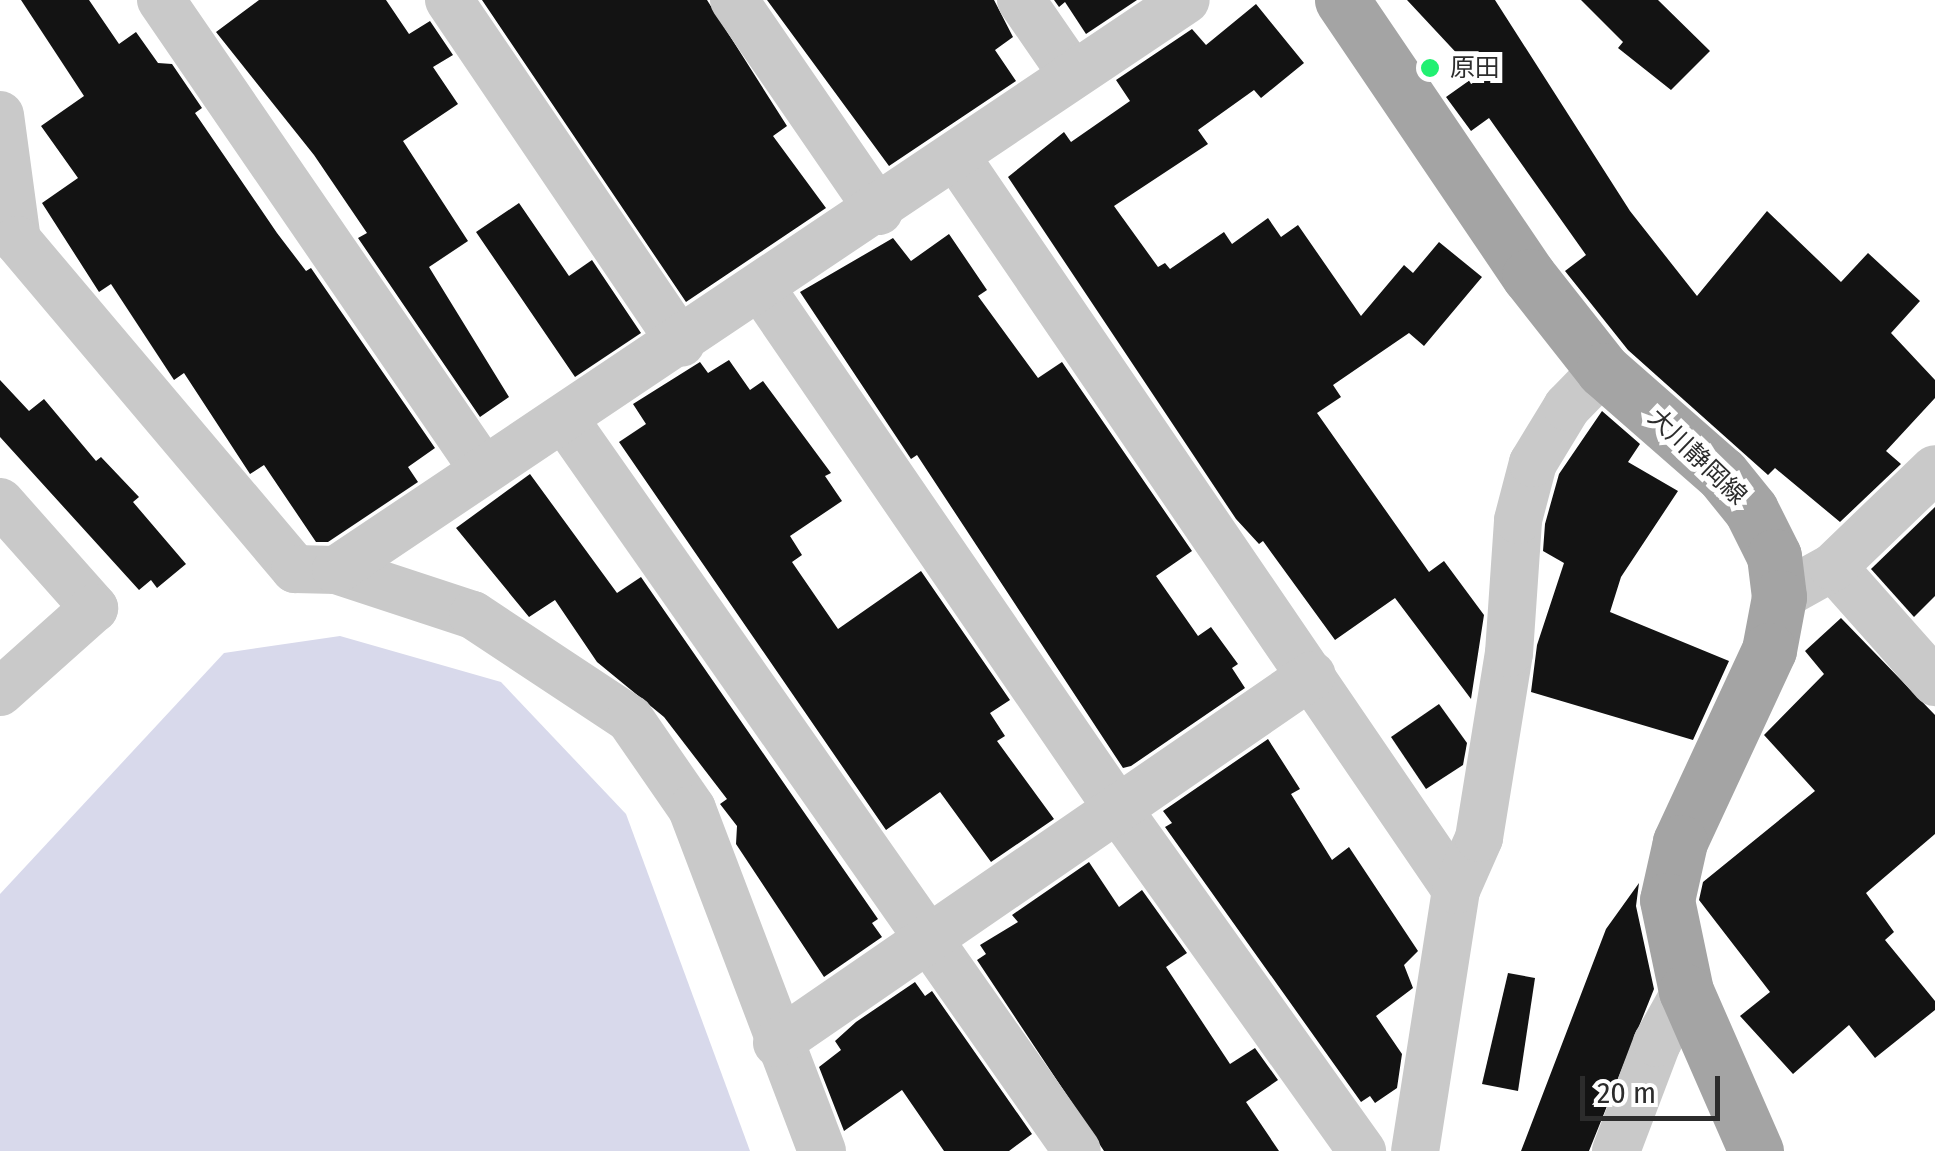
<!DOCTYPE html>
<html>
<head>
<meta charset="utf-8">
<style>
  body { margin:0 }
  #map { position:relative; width:1935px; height:1151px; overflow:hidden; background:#fff; font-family:"Fira Sans Condensed","Noto Sans JP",sans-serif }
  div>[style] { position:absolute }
  .green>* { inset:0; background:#d8d9eb }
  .building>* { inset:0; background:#131313 }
  .minor>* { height:48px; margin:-24px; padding:0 24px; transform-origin:24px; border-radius:24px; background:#c9c9c9 }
  .major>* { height:55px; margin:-27.5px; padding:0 27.5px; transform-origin:27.5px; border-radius:27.5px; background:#a4a4a4 }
  .dots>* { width:28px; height:28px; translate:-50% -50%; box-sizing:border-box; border:5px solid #fff; border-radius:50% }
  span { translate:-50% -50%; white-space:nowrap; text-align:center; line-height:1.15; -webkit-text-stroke:10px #fff; paint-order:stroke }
  .poi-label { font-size:25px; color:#2c2c2c }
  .left { translate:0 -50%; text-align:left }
  .street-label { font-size:25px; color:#2c2c2c }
  .scale { position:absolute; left:1580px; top:1076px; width:140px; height:45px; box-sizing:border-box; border:5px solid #2c2c2c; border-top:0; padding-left:12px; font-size:30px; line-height:35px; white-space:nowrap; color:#2c2c2c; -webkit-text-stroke:8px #fff; paint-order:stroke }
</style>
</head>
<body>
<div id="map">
  <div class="green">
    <div style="clip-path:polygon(340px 636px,501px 682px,626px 814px,750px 1151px,0 1151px,0 894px,224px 653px)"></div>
  </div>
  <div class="building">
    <div style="clip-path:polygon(21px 0,89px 0,119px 44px,136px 32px,158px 63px,172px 64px,202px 108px,195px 113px,277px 233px,306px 271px,311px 268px,435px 448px,408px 467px,418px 482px,328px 542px,316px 542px,264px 465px,250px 474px,184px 373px,174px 380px,111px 284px,99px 292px,42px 203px,78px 178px,41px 126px,84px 96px)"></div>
    <div style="clip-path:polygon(259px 0,386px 0,409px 34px,430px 21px,453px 55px,433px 67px,458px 104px,403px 141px,468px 241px,429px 267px,509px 397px,480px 417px,358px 238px,367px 233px,314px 155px,216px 32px)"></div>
    <div style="clip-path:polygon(482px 0,707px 0,787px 126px,773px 136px,826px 208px,686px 302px)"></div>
    <div style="clip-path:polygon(767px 0,994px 0,1013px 37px,995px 50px,1016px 81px,889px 166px)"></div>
    <div style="clip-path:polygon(1054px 0,1137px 0,1086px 34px,1065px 2px,1059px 7px)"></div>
    <div style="clip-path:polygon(1407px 0,1495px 0,1630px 211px,1697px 296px,1767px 211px,1841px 282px,1868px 253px,1920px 301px,1891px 333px,1935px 380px,1935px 398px,1886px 451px,1901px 464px,1840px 522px,1775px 468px,1768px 475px,1628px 350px,1565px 271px,1586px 255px,1489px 118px,1471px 131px,1446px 97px,1477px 75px)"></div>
    <div style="clip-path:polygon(1581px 0,1658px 0,1710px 51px,1671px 90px,1618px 48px,1623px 42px)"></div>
    <div style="clip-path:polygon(1256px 4px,1304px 63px,1261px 98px,1254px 90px,1198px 130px,1208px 144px,1114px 206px,1158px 267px,1165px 263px,1170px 269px,1224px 232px,1232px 244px,1268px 218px,1281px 237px,1298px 225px,1361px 316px,1404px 265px,1413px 273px,1439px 242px,1482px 277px,1424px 346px,1409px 333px,1333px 385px,1341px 397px,1317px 413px,1429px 572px,1444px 561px,1484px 615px,1471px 699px,1395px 598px,1335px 640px,1263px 541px,1259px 544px,1236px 519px,1008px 177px,1064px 132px,1071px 142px,1130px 101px,1116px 80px,1192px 29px,1206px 45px)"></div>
    <div style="clip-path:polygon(519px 203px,569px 276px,592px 260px,641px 333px,575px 377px,476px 232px)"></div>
    <div style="clip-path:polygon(949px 234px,987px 290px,978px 296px,1038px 378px,1062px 362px,1192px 551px,1156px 576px,1198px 636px,1211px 627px,1238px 664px,1232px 668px,1245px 688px,1131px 766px,1123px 768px,917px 455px,911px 459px,800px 292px,893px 238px,911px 261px)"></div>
    <div style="clip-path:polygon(729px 360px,750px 390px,763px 381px,831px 473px,825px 476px,842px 501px,790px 536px,802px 555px,792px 562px,838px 629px,921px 571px,1010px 700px,990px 713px,1005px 736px,997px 741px,1054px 819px,991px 862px,940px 792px,886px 830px,619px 442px,646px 424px,633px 404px,700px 362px,708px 373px)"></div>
    <div style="clip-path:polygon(0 380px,29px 411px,44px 399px,96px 461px,101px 457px,139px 497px,133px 502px,186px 564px,157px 588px,151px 580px,139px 590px,0 437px)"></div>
    <div style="clip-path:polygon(1602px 411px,1640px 444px,1628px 462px,1678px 491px,1621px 577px,1610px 612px,1729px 661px,1693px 740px,1531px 692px,1537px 645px,1564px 563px,1543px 551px,1545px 524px,1559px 474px)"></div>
    <div style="clip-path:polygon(530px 474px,617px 593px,641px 577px,878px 919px,872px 923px,882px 937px,824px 977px,736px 844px,737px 826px,720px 804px,727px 799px,664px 717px,597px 662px,555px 600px,529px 617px,456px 528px)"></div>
    <div style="clip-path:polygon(1935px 507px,1935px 596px,1914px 617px,1871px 569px)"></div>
    <div style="clip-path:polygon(1841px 618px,1935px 715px,1935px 834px,1866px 893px,1894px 932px,1885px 940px,1935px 1001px,1935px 1010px,1875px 1058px,1849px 1025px,1793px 1074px,1740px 1016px,1770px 992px,1699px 900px,1703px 882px,1815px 791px,1764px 735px,1824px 674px,1805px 651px)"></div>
    <div style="clip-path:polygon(1439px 704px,1467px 743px,1463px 765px,1426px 789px,1391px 737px)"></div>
    <div style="clip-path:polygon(1268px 739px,1300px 789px,1291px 794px,1332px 860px,1349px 847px,1418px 951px,1404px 965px,1413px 988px,1376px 1016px,1402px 1054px,1397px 1088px,1375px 1103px,1370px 1096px,1361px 1102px,1165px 827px,1172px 823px,1163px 811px)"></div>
    <div style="clip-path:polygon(1089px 862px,1119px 907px,1142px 890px,1187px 953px,1166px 967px,1230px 1064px,1255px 1048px,1278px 1080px,1246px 1102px,1279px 1151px,1104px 1151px,977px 960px,986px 954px,980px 945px,1018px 922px,1012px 915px)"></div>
    <div style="clip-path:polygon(1639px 883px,1636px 906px,1654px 989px,1589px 1151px,1521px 1151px,1606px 929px)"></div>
    <div style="clip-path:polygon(1508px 973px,1535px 978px,1518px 1091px,1482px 1084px)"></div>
    <div style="clip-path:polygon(915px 982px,925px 996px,932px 991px,1032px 1134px,1009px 1151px,944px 1151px,902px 1090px,844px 1131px,819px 1067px,841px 1050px,835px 1041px,856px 1022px)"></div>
  </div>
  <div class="minor">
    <div style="left:161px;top:0;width:568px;rotate:55.55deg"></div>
    <div style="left:449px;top:0;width:414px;rotate:55.9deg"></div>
    <div style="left:734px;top:0;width:256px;rotate:55.5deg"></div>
    <div style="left:1021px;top:0;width:90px;rotate:55.4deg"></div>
    <div style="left:0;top:115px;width:126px;rotate:82.3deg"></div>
    <div style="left:17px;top:240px;width:431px;rotate:49.8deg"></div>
    <div style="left:295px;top:569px;width:41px;rotate:1.4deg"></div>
    <div style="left:336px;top:570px;width:144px;rotate:18.2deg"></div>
    <div style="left:473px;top:615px;width:188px;rotate:33.5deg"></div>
    <div style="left:630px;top:719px;width:109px;rotate:55.4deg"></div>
    <div style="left:692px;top:809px;width:366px;rotate:69.2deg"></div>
    <div style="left:957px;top:158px;width:886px;rotate:55.72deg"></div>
    <div style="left:1456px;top:890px;width:264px;rotate:98.9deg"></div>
    <div style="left:761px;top:288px;width:635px;rotate:55.58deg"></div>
    <div style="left:1120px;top:812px;width:417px;rotate:54.5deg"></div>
    <div style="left:565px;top:420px;width:892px;rotate:54.99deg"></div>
    <div style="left:0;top:502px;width:142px;rotate:48.4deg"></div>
    <div style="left:94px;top:608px;width:126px;rotate:138.2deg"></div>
    <div style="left:1833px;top:567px;width:154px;rotate:48.4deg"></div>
    <div style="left:336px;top:570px;width:1023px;rotate:-33.85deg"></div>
    <div style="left:1779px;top:597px;width:62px;rotate:-29.1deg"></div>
    <div style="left:1833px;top:567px;width:141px;rotate:-43.9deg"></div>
    <div style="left:1456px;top:890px;width:57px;rotate:-66.1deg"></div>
    <div style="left:1479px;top:838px;width:187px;rotate:-80.8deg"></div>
    <div style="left:1509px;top:653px;width:133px;rotate:-86.1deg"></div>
    <div style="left:1518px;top:520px;width:59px;rotate:-75.3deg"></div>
    <div style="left:1533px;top:463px;width:66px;rotate:-58.7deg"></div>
    <div style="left:1567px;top:407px;width:52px;rotate:-45.8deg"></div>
    <div style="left:777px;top:1043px;width:649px;rotate:-34.52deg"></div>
    <div style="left:1616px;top:1151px;width:116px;rotate:-69.2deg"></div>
    <div style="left:1657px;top:1043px;width:60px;rotate:-60.9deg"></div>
  </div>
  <div class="major">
    <div style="left:1342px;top:0;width:333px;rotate:55.9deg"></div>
    <div style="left:1529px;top:276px;width:120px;rotate:51.8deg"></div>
    <div style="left:1603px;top:370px;width:158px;rotate:41.2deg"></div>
    <div style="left:1722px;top:474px;width:46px;rotate:51.1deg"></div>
    <div style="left:1751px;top:510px;width:51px;rotate:63.4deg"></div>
    <div style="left:1774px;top:556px;width:41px;rotate:83deg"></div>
    <div style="left:1779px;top:597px;width:54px;rotate:100.7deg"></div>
    <div style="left:1769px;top:650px;width:212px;rotate:114.9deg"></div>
    <div style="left:1680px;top:842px;width:59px;rotate:102.6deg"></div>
    <div style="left:1667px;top:900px;width:93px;rotate:78.2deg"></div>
    <div style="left:1686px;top:991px;width:175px;rotate:66.4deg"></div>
  </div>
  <div class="dots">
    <div style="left:1430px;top:68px;background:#21f071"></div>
  </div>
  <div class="poi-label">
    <span class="left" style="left:1450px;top:68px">原田</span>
  </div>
  <div class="street-label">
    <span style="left:1697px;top:457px;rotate:44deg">大川静岡線</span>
  </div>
  <div class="scale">20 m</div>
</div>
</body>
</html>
